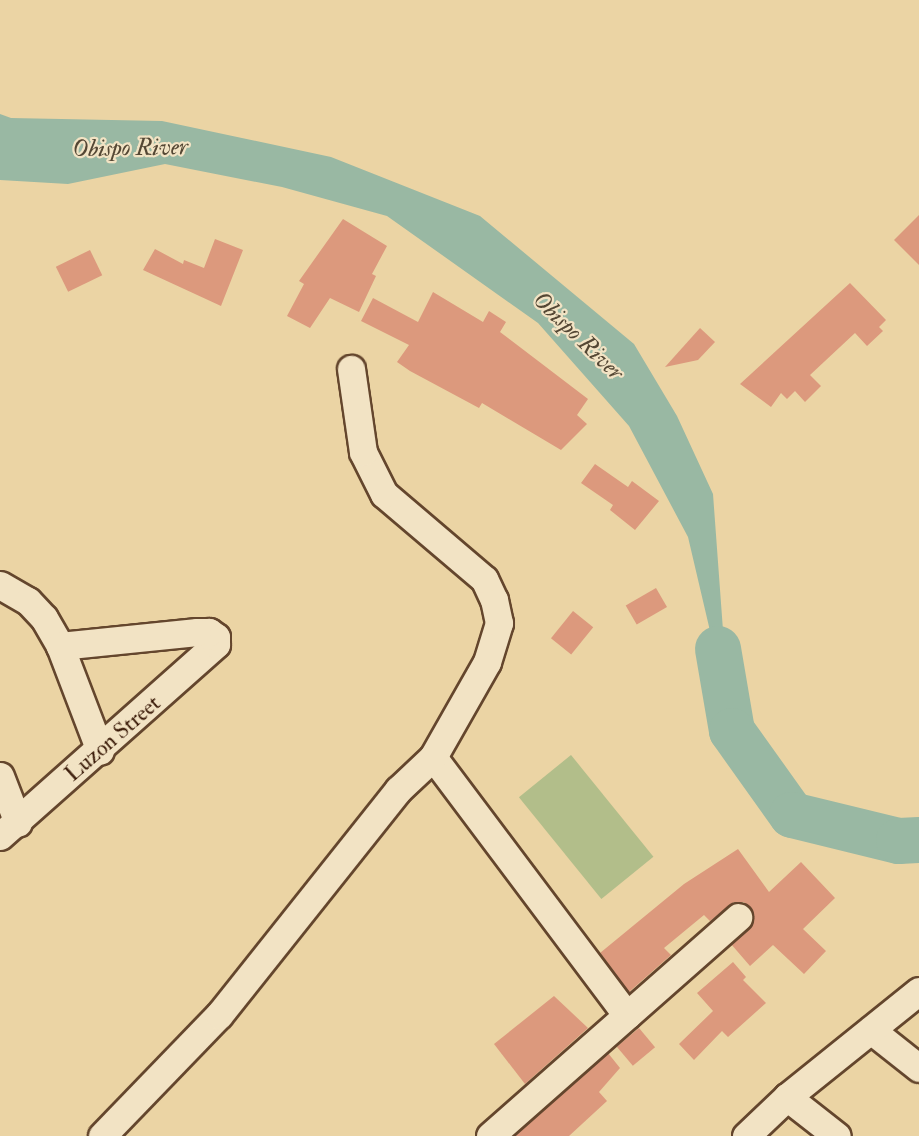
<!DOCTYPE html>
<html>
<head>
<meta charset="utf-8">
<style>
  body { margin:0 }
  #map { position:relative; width:919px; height:1136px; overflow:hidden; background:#ebd4a4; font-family:"IM FELL Double Pica",serif }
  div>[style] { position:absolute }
  .green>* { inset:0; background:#b2be8a; transform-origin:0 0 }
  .water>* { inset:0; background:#99b8a3 }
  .river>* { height:46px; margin:-23px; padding:0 23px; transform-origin:23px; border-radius:23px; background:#99b8a3 }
  .building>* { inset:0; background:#dc997d; transform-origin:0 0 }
  .roads { filter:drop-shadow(2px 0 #64462d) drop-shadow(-2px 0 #64462d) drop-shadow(0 2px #64462d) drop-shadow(0 -2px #64462d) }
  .minor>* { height:27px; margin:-13.5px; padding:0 13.5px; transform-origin:13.5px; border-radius:13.5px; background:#f2e3c4 }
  span { translate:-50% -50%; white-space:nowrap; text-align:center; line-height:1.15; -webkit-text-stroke:4.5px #f2e3c4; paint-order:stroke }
  .street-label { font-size:22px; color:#371705 }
  .water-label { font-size:24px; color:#544734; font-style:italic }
</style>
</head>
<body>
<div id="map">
  <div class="green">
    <div style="left:571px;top:755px;width:131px;height:67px;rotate:51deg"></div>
  </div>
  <div class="water">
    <div style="clip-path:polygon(0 114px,11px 118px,162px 121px,331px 157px,480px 216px,634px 344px,677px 416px,713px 494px,729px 712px,688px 537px,629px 426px,538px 323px,387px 216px,282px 187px,165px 164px,68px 184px,0 180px)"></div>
  </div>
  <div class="river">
    <div style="left:718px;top:649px;width:83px;rotate:80.3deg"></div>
    <div style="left:732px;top:731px;width:103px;rotate:54.5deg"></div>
    <div style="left:792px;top:815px;width:110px;rotate:13.7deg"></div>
    <div style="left:899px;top:841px;width:20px;rotate:-3deg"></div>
  </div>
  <div class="building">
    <div style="clip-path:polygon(919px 215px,919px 265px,894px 240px)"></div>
    <div style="clip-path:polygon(343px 219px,387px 246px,372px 274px,376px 276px,359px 312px,330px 298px,310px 328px,287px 316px,304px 284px,299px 281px)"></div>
    <div style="clip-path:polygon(215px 239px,243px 250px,221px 306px,143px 270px,155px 249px,183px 264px,184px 260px,204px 268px)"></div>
    <div style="left:90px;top:250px;width:28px;height:38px;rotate:64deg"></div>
    <div style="clip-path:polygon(850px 283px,886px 320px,879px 327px,883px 331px,867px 346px,855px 333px,810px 375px,821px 386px,805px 402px,795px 391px,787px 399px,781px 393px,771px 407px,740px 384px)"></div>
    <div style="clip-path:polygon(433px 292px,483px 322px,489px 311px,506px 322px,500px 332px,588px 399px,577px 415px,587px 424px,561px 450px,482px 403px,479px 408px,410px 371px,397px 362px,409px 345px,361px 321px,373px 298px,418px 322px)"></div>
    <div style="clip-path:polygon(700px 328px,715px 342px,698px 360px,665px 367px)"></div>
    <div style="clip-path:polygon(595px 464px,628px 487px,632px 481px,659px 501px,635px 530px,610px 510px,613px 505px,581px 483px)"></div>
    <div style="left:656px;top:588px;width:22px;height:35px;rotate:60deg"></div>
    <div style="left:573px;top:611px;width:26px;height:35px;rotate:39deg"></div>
    <div style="clip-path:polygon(738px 849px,769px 892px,801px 862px,835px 898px,803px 929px,826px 951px,804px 974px,773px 945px,750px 966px,731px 944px,749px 928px,753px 913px,744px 902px,734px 902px,710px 921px,704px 915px,664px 948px,671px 955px,629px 992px,600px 953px,684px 884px)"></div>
    <div style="clip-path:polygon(733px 962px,746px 977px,743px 980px,766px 1003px,728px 1037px,722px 1031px,694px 1060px,679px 1044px,713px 1011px,697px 993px)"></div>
    <div style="clip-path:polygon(554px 996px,588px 1028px,525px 1084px,494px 1044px)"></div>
    <div style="left:639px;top:1028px;width:25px;height:29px;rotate:50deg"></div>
    <div style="clip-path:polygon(608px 1053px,620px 1068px,599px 1092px,607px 1101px,569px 1136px,514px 1136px)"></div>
  </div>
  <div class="roads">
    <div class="minor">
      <div style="left:0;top:585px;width:32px;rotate:30deg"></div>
      <div style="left:28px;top:601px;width:23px;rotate:47deg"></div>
      <div style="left:44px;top:618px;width:32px;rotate:60deg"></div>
      <div style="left:60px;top:646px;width:112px;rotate:69.1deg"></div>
      <div style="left:433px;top:757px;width:323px;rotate:53.1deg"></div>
      <div style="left:0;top:776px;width:50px;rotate:69deg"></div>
      <div style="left:0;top:836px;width:289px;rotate:-41.6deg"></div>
      <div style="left:216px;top:644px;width:7px;rotate:-90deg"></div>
      <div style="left:216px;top:637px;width:9px;rotate:-144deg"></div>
      <div style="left:209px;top:632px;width:12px;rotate:180deg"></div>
      <div style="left:197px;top:632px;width:138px;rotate:174.2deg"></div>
      <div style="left:871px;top:1030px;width:61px;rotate:38.4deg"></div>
      <div style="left:787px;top:1097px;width:63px;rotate:38deg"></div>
      <div style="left:102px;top:1136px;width:168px;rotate:-46deg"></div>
      <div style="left:219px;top:1015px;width:288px;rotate:-51.5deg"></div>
      <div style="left:398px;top:790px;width:48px;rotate:-43.3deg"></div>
      <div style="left:433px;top:757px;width:109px;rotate:-60.4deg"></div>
      <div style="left:487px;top:662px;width:41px;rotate:-72.9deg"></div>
      <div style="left:499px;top:623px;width:24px;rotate:-102deg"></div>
      <div style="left:494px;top:600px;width:23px;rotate:-115deg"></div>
      <div style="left:484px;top:579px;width:131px;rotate:-139.6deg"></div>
      <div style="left:384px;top:494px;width:47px;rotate:-116.6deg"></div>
      <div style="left:363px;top:452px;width:84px;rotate:-98.2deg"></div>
      <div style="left:490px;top:1136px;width:331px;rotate:-41.4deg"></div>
      <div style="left:746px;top:1136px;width:57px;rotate:-43.6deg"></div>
      <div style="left:787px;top:1097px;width:169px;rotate:-38.8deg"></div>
    </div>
  </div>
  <div class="street-label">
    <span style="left:113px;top:739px;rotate:-41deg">Luzon Street</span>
  </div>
  <div class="water-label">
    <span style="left:130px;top:148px;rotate:-1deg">Obispo River</span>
    <span style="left:578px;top:336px;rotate:44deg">Obispo River</span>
  </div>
</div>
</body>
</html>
